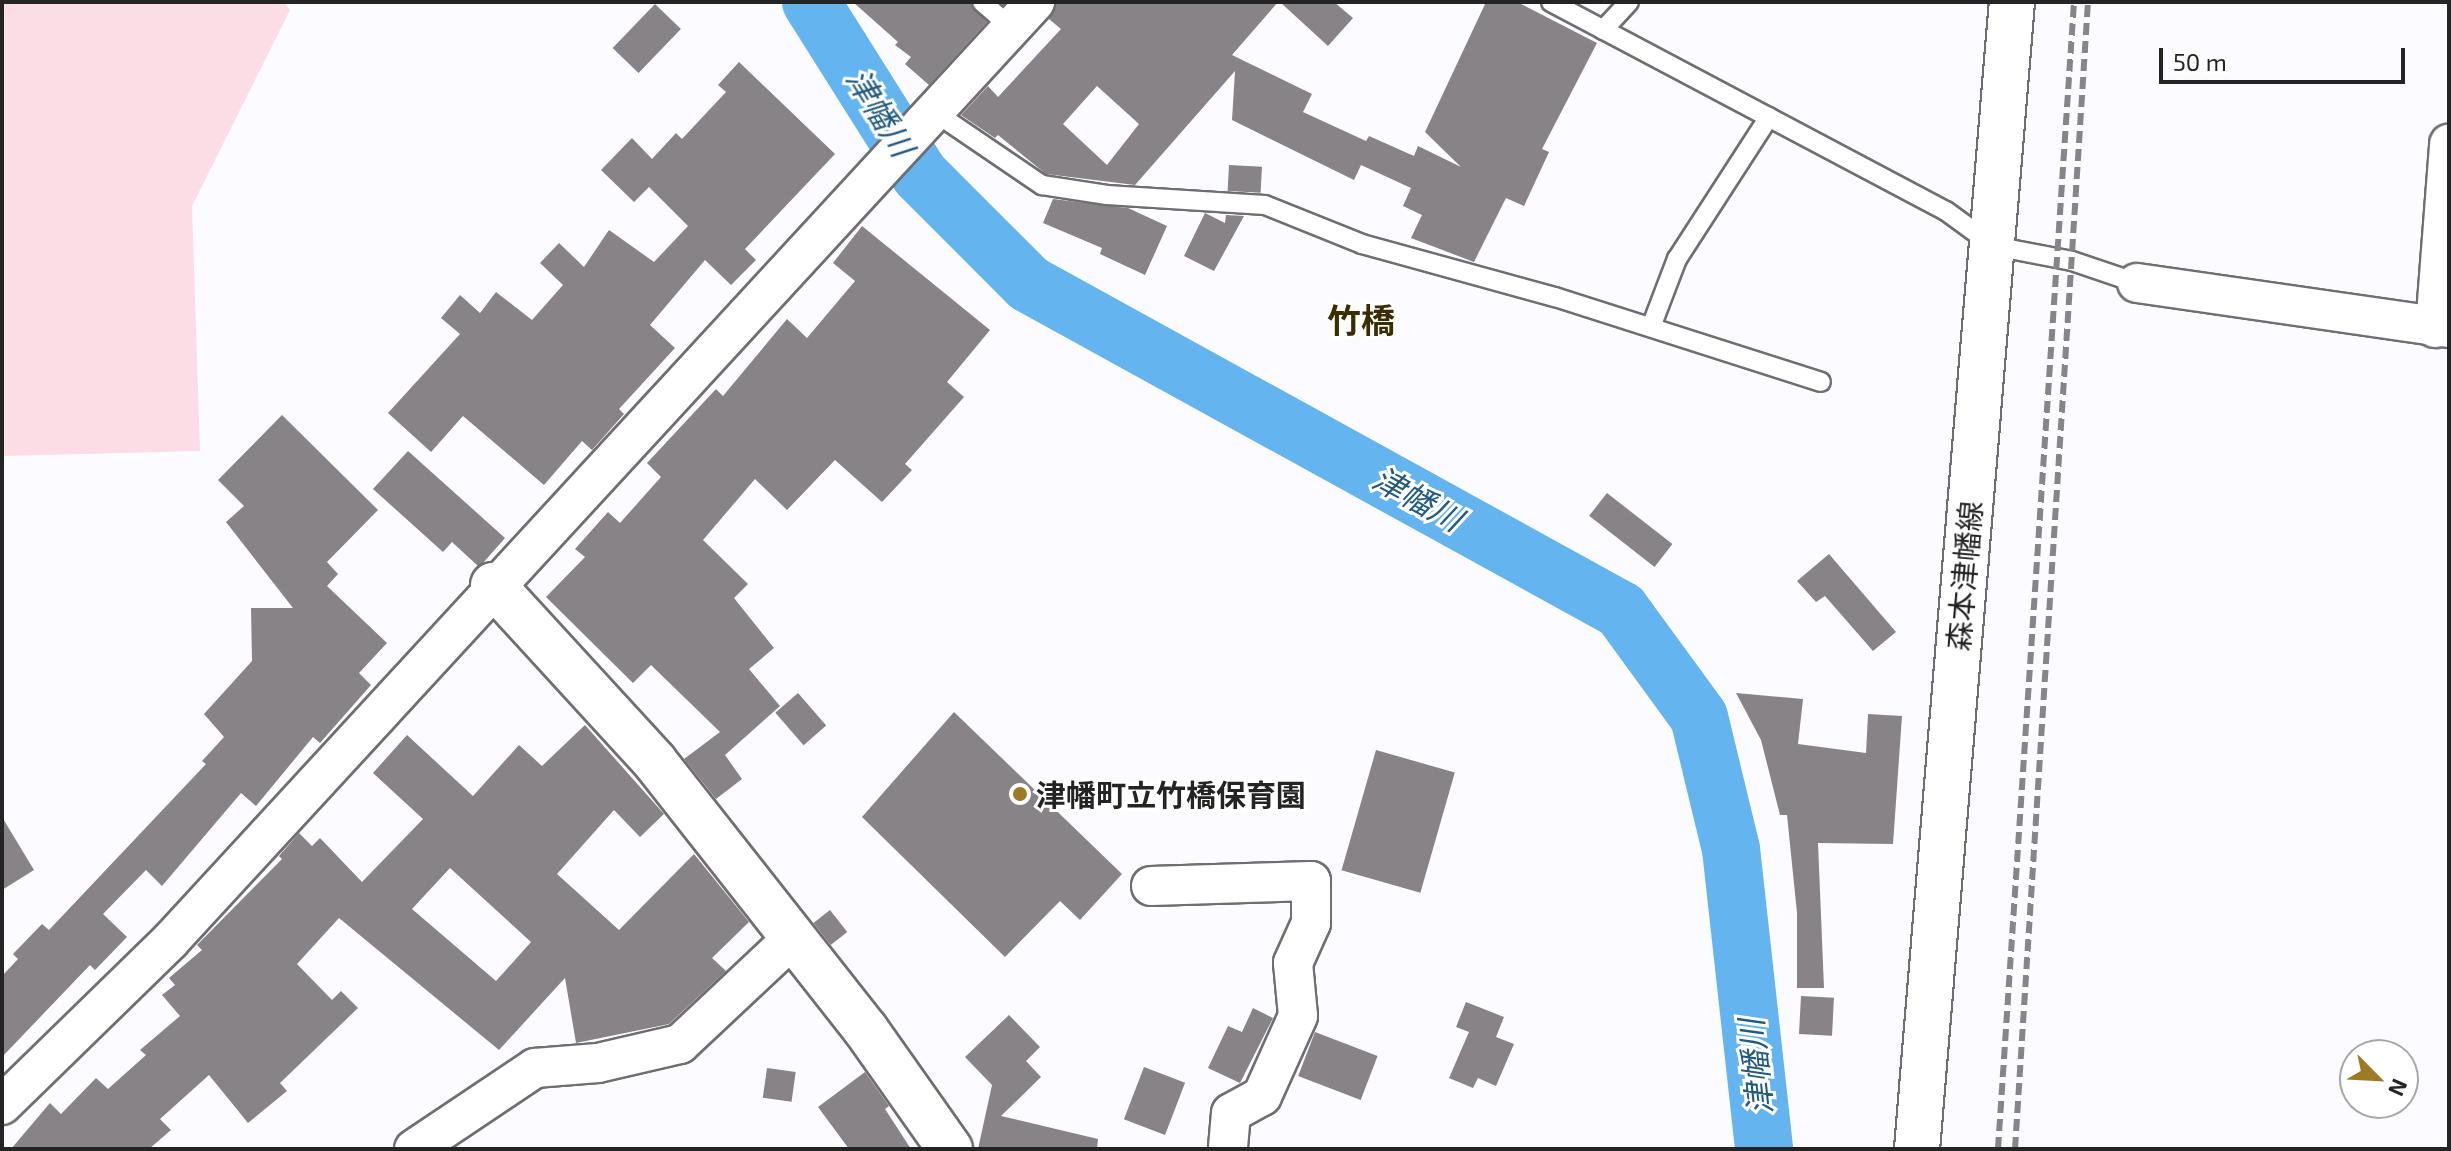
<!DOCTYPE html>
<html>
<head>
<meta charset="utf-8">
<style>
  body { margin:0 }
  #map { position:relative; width:2451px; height:1151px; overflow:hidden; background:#fcfbff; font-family:"Exo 2","Noto Sans JP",sans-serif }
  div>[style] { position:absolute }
  .green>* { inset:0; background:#fcdde6 }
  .river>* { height:58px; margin:-29px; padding:0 29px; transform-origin:29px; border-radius:29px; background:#64b4ef }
  .building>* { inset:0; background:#878386; transform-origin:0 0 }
  .roads { filter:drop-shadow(2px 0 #6f6e72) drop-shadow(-2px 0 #6f6e72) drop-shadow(0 2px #6f6e72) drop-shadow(0 -2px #6f6e72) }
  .service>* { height:18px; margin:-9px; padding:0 9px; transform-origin:9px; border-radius:9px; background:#fff }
  .minor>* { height:38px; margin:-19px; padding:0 19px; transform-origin:19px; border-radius:19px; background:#fff }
  .tertiary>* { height:44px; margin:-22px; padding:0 22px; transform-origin:22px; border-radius:22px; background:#fff }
  .secondary>* { height:44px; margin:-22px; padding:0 22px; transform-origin:22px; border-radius:22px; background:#fff }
  .rail>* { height:6px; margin-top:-3px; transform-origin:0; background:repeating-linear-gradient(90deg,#868588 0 12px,transparent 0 18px) }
  .dots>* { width:22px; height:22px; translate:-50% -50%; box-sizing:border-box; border:4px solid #fff; border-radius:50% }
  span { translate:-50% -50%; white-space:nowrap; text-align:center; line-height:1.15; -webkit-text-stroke:6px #fff; paint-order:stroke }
  .street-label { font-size:30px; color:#242425 }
  .poi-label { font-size:30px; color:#242425; font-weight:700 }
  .left { translate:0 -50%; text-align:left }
  .water-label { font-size:32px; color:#215a82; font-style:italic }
  .quarter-label { font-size:34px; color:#3c2c02; font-weight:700 }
  .frame { position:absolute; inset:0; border:4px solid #242425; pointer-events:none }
  .north { position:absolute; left:2339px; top:1039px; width:80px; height:80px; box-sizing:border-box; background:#fff; border:2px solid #a7a7a8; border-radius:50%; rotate:114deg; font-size:22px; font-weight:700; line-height:32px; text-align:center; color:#242425 }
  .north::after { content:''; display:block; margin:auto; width:28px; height:36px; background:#9d7b26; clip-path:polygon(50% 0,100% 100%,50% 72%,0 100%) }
  .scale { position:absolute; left:2159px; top:48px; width:246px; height:36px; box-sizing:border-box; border:4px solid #242425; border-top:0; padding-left:10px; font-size:24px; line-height:28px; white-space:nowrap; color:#242425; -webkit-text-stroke:6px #fff; paint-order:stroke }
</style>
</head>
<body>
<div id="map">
  <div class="green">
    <div style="clip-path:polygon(2px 2px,284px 2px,290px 10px,192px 206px,200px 451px,2px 456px)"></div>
  </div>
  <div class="river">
    <div style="left:811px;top:2px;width:204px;rotate:57.8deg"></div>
    <div style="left:920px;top:175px;width:154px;rotate:45deg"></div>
    <div style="left:1029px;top:284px;width:676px;rotate:28.84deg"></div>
    <div style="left:1621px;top:610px;width:132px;rotate:53.9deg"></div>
    <div style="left:1699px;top:717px;width:136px;rotate:76.4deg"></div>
    <div style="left:1731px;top:849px;width:302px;rotate:83.7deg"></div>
  </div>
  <div class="building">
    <div style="clip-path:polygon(853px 2px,970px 2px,987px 22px,929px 85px,905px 64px,911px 57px,895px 45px,898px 42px)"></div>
    <div style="clip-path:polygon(evenodd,1056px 2px,1278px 2px,1232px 55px,1312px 94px,1303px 112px,1366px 141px,1369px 136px,1414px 156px,1418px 146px,1461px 167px,1425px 132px,1486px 2px,1517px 2px,1597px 43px,1542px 149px,1549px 152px,1524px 206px,1506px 198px,1474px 262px,1411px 238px,1422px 215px,1403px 206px,1411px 188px,1361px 165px,1354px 180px,1232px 120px,1235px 71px,1135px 185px,1046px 174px,998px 135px,995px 138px,961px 115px,988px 86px,998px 97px,1061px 29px,1049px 19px,1056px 2px,1097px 86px,1139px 124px,1107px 165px,1063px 124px,1097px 86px)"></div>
    <div style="clip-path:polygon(1280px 2px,1334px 2px,1353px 18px,1328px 46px)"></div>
    <div style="left:655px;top:4px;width:36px;height:61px;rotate:44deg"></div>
    <div style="clip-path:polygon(739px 62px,835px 154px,745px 249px,756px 260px,731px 285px,705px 260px,650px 325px,675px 348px,619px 409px,624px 414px,592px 450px,582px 441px,544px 485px,463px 416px,431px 452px,388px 413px,460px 334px,441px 318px,460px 295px,480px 313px,496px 292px,532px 320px,563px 285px,540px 263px,559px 243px,584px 267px,609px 230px,654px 262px,688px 226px,649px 187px,634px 202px,601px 170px,632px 138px,652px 159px,676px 133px,682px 139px,726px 92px,718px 85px)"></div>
    <div style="left:1229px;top:165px;width:33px;height:26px;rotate:3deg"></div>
    <div style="clip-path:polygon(1053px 199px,1128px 208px,1167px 226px,1145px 275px,1100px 254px,1102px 248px,1043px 223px)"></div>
    <div style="clip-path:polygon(1205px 213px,1225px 223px,1226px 215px,1244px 216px,1214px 271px,1184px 256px)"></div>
    <div style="clip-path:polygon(862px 226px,990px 330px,947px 382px,964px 397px,905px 464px,912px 470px,882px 502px,835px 460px,787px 510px,755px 479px,703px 540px,748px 584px,734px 598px,774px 648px,749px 669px,780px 706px,725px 755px,742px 779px,716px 799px,684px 759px,720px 732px,651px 665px,633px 683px,546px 597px,585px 557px,575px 549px,608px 512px,620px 523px,661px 477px,647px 463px,716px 389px,723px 396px,787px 319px,807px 338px,855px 281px,833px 263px)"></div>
    <div style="clip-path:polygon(282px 415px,378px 510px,327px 562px,338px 574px,327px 586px,387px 643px,359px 673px,371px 685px,320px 743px,313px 737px,256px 806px,241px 793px,162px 886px,146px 870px,103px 914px,127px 937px,95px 970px,90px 965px,2px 1057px,2px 976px,18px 959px,13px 954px,42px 924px,49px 930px,206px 764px,202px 761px,224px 737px,204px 714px,252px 661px,251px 608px,293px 608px,226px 522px,244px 506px,218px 480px)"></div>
    <div style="clip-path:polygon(408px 451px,505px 538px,483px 563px,478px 566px,452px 542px,443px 552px,373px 489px)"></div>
    <div style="left:1607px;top:493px;width:83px;height:29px;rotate:38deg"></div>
    <div style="clip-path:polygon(1829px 554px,1896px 632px,1873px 651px,1825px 596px,1816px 602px,1797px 581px)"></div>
    <div style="left:798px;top:693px;width:43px;height:30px;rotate:49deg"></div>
    <div style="clip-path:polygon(1736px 693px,1803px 699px,1798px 744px,1866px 753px,1868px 714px,1902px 716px,1893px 844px,1818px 843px,1824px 988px,1797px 988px,1797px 913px,1787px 815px,1780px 815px,1761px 740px)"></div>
    <div style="clip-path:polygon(954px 712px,1122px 874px,1080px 920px,1060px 901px,1005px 957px,862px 817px)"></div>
    <div style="clip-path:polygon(evenodd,585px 725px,664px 814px,640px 837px,614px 810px,557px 874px,619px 930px,694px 854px,749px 922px,712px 958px,726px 971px,669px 1024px,576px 1043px,565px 978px,499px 1050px,339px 918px,297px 964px,332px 1000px,341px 991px,358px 1008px,280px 1083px,287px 1091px,248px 1123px,209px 1075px,160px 1119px,171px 1130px,149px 1149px,11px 1149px,50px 1103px,61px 1114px,96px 1078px,108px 1089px,146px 1055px,140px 1050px,180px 1016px,162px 995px,175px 985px,169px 978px,202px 950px,197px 945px,282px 859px,279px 856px,299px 833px,312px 846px,320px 838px,362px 882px,423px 819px,373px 773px,407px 735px,473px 796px,519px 745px,542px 766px,585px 725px,450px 868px,531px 942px,496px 981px,412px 909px,450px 868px)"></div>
    <div style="left:1376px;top:750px;width:82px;height:125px;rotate:16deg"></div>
    <div style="clip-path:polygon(2px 817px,34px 870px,2px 890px)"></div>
    <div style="left:830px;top:910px;width:28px;height:21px;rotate:52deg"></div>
    <div style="left:1801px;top:996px;width:33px;height:38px;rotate:3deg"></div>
    <div style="clip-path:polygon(1466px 1002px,1504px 1017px,1496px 1037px,1514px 1044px,1496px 1086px,1478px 1078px,1473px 1088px,1449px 1078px,1469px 1032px,1456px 1027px)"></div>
    <div style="clip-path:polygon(1253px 1008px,1273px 1018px,1240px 1083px,1208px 1068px,1228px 1026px,1242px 1032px)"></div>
    <div style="clip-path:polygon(1009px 1015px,1040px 1047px,1026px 1061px,1041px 1077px,1001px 1116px,1098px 1139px,1097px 1149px,978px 1149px,992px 1085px,965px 1057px)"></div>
    <div style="left:1315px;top:1032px;width:67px;height:47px;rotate:21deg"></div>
    <div style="left:1144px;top:1067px;width:44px;height:56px;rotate:21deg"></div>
    <div style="left:767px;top:1068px;width:29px;height:30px;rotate:8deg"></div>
    <div style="clip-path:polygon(865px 1072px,889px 1106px,885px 1109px,911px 1149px,849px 1149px,818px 1107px)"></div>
  </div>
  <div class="roads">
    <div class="service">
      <div style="left:982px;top:2px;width:38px;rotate:41deg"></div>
      <div style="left:1551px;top:2px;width:447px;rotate:27.9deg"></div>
      <div style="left:1946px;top:211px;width:59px;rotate:36.1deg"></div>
      <div style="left:1994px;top:246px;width:79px;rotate:10.9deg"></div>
      <div style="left:2072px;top:261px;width:69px;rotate:18.7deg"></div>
      <div style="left:1603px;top:30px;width:38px;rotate:-47deg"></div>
      <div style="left:933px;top:111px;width:132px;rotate:34.2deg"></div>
      <div style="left:1042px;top:185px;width:66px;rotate:8.7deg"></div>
      <div style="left:1107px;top:195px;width:158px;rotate:3.6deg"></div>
      <div style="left:1265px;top:205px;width:105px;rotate:21.9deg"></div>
      <div style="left:1362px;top:244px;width:200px;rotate:15.4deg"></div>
      <div style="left:1555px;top:297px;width:279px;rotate:17.7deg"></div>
      <div style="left:1651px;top:327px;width:73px;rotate:-69.1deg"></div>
      <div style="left:1677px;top:259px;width:169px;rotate:-57.1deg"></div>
    </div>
    <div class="minor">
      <div style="left:2137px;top:283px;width:315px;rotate:8.2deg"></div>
      <div style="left:2435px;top:328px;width:185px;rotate:-85.6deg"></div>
      <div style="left:1151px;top:886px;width:160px;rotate:-1.8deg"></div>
      <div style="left:1311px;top:881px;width:42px;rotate:90deg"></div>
      <div style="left:1311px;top:923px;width:44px;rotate:114.2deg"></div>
      <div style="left:1293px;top:963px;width:53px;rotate:84.6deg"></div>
      <div style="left:1298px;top:1016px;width:88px;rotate:114.2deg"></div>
      <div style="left:1262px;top:1096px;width:35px;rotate:151deg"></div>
      <div style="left:1231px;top:1113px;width:36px;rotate:95deg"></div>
      <div style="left:2px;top:1105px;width:235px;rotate:-44.3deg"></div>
      <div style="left:170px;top:941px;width:1277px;rotate:-47.35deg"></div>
      <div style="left:414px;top:1149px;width:146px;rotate:-33.8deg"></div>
      <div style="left:535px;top:1068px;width:63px;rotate:-4.5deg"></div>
      <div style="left:598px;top:1063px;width:84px;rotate:-13deg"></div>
      <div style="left:680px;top:1044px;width:155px;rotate:-43.2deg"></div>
    </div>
    <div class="tertiary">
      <div style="left:493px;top:585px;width:240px;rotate:47.5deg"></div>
      <div style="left:655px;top:762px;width:341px;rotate:51.8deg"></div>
      <div style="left:866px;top:1030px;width:146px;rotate:54.8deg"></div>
    </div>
    <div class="secondary">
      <div style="left:1917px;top:1149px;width:1151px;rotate:-85.27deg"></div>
    </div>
  </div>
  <div class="rail">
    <div style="left:1998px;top:1149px;width:1150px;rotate:-86.21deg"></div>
    <div style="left:2015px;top:1149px;width:1149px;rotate:-86.36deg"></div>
  </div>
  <div class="dots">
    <div style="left:1020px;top:794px;background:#9d7b26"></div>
  </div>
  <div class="street-label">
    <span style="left:1964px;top:576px;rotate:-85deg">森本津幡線</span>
  </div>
  <div class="poi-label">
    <span class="left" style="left:1036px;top:794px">津幡町立竹橋保育園</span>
  </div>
  <div class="water-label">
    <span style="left:881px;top:112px;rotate:58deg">津幡川</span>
    <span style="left:1418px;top:498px;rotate:29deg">津幡川</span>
    <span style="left:1755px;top:1067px;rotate:-96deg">津幡川</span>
  </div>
  <div class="quarter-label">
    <span style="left:1361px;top:320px">竹橋</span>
  </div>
  <div class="frame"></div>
  <div class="north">N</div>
  <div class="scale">50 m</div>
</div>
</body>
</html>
